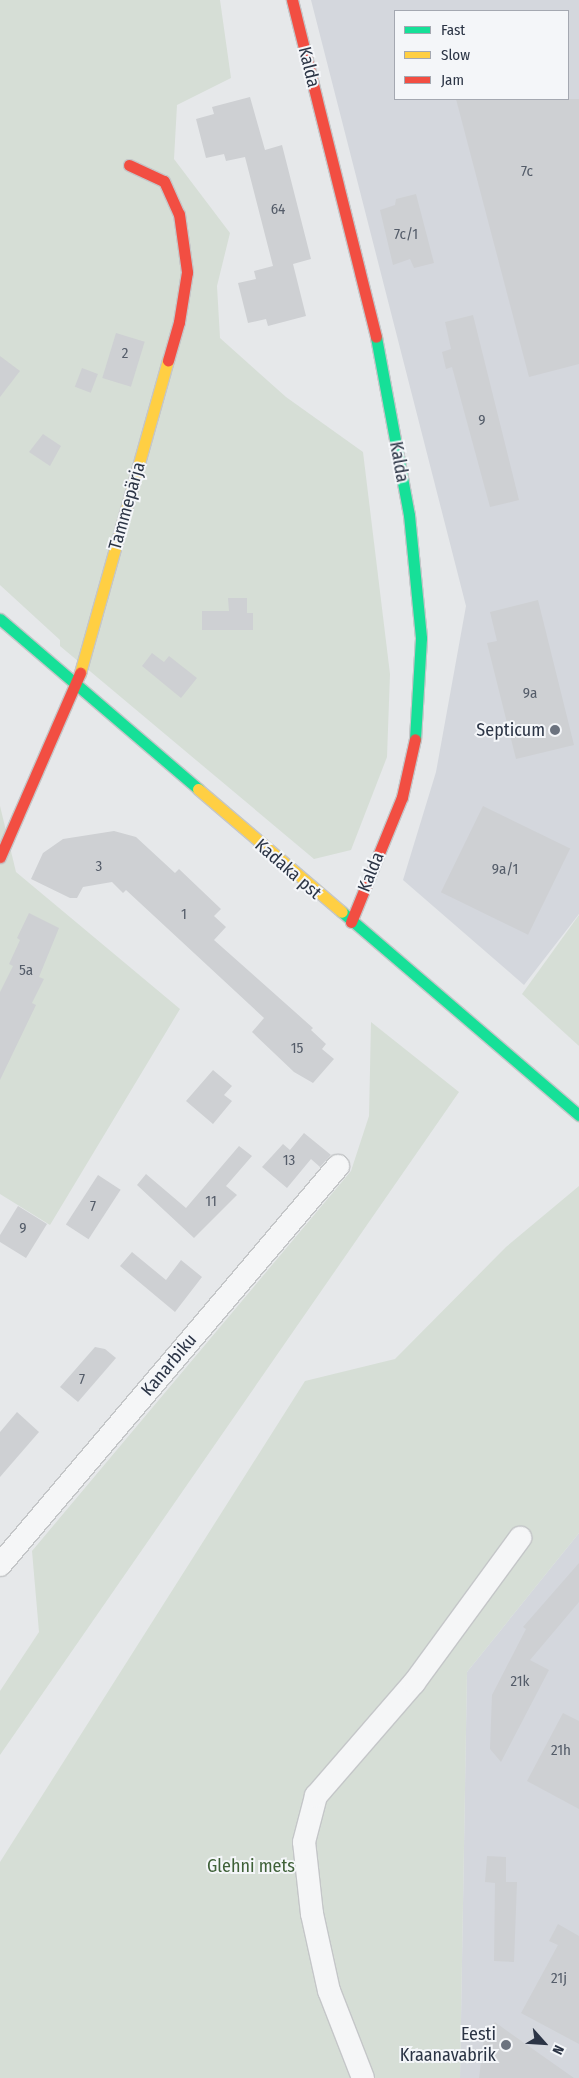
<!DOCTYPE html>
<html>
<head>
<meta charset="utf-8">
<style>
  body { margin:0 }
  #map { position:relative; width:579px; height:2078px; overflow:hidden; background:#e6e8ea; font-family:"Fira Sans Condensed",sans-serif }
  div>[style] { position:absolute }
  .built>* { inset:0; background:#d4d7dd }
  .green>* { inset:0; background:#d6ded6 }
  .building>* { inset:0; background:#ced0d3; transform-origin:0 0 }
  .roads { filter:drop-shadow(1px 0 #c4c6c8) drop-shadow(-1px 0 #c4c6c8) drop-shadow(0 1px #c4c6c8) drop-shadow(0 -1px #c4c6c8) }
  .street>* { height:22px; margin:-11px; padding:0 11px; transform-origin:11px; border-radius:11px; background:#f5f6f7 }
  .fast>* { height:11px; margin:-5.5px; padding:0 5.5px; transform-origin:5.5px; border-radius:5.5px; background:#16e098 }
  .slow>* { height:11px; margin:-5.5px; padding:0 5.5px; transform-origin:5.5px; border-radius:5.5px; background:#ffcf43 }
  .jam>* { height:11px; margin:-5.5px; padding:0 5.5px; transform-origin:5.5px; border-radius:5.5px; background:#f24e42 }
  .dots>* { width:14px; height:14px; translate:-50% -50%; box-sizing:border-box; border:2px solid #f4f6f9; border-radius:50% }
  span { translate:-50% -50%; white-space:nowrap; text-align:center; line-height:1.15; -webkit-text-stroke:4px #f4f6f9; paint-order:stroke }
  .number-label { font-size:15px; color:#545c69 }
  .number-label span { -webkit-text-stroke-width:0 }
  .street-label { font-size:18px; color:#2b3445 }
  .poi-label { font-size:18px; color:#2b3445 }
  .right { translate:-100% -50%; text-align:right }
  .park-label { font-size:18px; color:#3f6138 }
  .legend { position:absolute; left:394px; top:10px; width:175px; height:90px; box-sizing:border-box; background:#f4f6f9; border:1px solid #a4a8b1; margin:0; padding:6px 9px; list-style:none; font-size:15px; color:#2b3445 }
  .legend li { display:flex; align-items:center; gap:10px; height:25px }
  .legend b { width:25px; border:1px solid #a4a8b1 }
  .north { position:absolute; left:519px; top:2018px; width:50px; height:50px; -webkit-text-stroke:4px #f4f6f9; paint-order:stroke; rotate:116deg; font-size:14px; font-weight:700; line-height:20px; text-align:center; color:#2b3445 }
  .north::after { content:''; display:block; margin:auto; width:18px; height:22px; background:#2b3445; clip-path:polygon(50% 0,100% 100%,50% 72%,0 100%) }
</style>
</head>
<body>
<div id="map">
  <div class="built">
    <div style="clip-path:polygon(evenodd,311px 0,579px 0,579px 914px,524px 985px,403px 880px,436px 772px,466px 606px,311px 0,395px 11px,568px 11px,568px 99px,395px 99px,395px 11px)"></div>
    <div style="clip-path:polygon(579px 1533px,579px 2078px,460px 2078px,467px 1672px)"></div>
  </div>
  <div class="green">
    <div style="clip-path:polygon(0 0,220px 0,231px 78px,177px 105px,174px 159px,230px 233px,217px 286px,220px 338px,286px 397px,363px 452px,390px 674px,387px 757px,351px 850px,314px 859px,60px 646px,60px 640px,0 585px)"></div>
    <div style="clip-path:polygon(0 806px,16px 872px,180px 1009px,50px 1225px,0 1194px)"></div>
    <div style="clip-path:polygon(579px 915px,579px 1046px,522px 994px)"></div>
    <div style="clip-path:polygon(371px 1022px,459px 1092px,0 1755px,0 1691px,39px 1632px,32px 1551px,351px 1171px,369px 1116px)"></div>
    <div style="clip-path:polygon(579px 1186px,579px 1533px,467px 1672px,460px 2078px,0 2078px,0 1862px,305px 1381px,395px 1359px,506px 1247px)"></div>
  </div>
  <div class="building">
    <div style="clip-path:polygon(250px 97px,265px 150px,282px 145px,311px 259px,293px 264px,306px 316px,268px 326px,266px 319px,248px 323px,238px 283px,256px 279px,254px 271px,273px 266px,245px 157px,226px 161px,224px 154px,206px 158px,196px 119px,214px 114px,212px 107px)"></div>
    <div style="clip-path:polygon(456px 99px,579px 99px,579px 364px,529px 377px)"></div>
    <div style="clip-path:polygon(416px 194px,434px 263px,414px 268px,410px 259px,393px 265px,380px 210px,395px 205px,396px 199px)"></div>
    <div style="clip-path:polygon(473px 315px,519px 500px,490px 507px,452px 367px,446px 369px,442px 352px,451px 349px,445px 322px)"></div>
    <div style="left:116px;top:333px;width:30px;height:47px;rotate:17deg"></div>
    <div style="clip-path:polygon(0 356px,20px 371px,0 397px)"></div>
    <div style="left:82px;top:368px;width:17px;height:20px;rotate:21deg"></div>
    <div style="clip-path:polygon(43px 434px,61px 446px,50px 466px,29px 452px)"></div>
    <div style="clip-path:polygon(228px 598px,247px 598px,247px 613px,253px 613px,253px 630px,202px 630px,202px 611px,229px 611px)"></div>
    <div style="clip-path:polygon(538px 600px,574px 745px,516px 759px,487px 643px,497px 641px,490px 612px)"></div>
    <div style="clip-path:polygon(152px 653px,164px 662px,169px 656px,197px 678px,181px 698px,142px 666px)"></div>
    <div style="left:483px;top:806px;width:97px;height:96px;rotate:26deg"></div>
    <div style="clip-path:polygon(114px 831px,136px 837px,175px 873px,179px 869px,221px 909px,214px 916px,226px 927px,214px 940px,313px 1028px,311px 1030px,326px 1044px,322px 1049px,334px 1059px,313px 1083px,294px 1072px,252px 1032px,264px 1018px,126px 890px,123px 893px,112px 882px,83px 887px,77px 898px,70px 898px,31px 879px,43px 853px,63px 839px)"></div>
    <div style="clip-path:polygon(29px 913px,59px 928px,39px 977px,44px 979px,32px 1003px,36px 1005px,0 1080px,0 992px,13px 966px,9px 964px,20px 940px,17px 938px)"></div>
    <div style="clip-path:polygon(213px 1070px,232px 1086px,224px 1095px,232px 1101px,213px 1124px,186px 1101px)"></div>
    <div style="clip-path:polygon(304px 1133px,331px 1155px,320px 1167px,311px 1159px,287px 1188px,262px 1167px,283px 1144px,290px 1150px)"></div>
    <div style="clip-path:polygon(239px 1146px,252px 1156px,226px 1186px,237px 1195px,194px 1238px,137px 1185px,146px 1174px,186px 1208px)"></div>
    <div style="left:98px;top:1175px;width:27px;height:59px;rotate:33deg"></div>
    <div style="clip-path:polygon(18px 1206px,47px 1224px,26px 1258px,0 1242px,0 1235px)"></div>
    <div style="clip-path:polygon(132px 1252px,166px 1280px,181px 1260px,202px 1277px,175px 1312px,120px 1266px)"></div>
    <div style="clip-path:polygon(95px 1347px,105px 1349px,116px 1358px,78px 1402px,60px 1387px)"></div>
    <div style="clip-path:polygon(17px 1412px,39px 1432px,0 1477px,0 1432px)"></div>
    <div style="clip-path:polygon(579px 1563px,579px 1602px,530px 1660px,549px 1670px,501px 1762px,490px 1749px,492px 1695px,526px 1629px,523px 1627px)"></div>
    <div style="clip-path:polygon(563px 1713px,579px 1721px,579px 1809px,527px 1781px)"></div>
    <div style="clip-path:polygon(487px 1856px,506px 1857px,506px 1882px,517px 1882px,514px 1962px,494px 1961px,495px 1883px,485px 1882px)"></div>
    <div style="clip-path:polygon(558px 1924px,579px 1936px,579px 2044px,521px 2013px,558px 1945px,549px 1941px)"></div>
    <div style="clip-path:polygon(495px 2022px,510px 2033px,574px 2078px,479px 2078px,484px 2038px)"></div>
  </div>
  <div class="roads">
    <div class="street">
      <div style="left:0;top:1565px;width:523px;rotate:-49.73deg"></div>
      <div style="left:363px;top:2078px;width:93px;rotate:-111.3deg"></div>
      <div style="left:329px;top:1991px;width:79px;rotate:-102.4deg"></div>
      <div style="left:312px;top:1914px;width:72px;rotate:-96.3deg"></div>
      <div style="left:304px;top:1842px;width:48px;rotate:-75.4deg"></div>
      <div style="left:316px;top:1796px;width:150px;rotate:-49.1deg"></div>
      <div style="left:414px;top:1683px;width:180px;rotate:-53.8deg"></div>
    </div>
    <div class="fast">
      <div style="left:376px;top:337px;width:181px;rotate:79.5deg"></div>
      <div style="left:409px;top:515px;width:124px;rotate:84.4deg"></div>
      <div style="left:421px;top:638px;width:101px;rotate:93.4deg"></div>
      <div style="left:0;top:619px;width:261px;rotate:40.6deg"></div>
      <div style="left:342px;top:912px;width:312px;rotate:40.6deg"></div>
    </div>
    <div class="slow">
      <div style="left:80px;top:673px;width:325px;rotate:-74.3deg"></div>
      <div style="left:198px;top:789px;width:189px;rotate:40.5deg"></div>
    </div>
    <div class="jam">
      <div style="left:292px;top:0;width:347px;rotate:76deg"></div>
      <div style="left:129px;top:165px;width:38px;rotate:25deg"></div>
      <div style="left:164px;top:181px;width:36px;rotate:66deg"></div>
      <div style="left:179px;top:214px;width:59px;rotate:82.1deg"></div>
      <div style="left:187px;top:272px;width:51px;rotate:99.1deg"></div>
      <div style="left:179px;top:322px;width:40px;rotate:106deg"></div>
      <div style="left:0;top:857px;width:201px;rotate:-66.5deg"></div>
      <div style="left:351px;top:922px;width:135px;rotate:-67.8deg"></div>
      <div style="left:402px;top:797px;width:59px;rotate:-77.4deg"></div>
    </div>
  </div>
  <div class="dots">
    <div style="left:555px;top:730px;background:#6c737f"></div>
    <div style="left:506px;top:2045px;background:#6c737f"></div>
  </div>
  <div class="number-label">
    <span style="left:527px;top:172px">7c</span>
    <span style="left:278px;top:210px">64</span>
    <span style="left:406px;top:235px">7c/1</span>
    <span style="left:125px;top:354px">2</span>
    <span style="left:482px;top:421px">9</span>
    <span style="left:530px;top:694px">9a</span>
    <span style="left:99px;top:867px">3</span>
    <span style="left:505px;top:870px">9a/1</span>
    <span style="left:184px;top:915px">1</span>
    <span style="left:26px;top:971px">5a</span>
    <span style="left:297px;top:1049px">15</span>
    <span style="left:289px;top:1161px">13</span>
    <span style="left:211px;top:1202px">11</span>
    <span style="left:93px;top:1207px">7</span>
    <span style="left:23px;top:1229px">9</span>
    <span style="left:82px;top:1380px">7</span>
    <span style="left:520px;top:1682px">21k</span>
    <span style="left:561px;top:1751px">21h</span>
    <span style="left:559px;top:1979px">21j</span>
  </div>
  <div class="street-label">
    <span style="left:309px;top:67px;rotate:76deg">Kalda</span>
    <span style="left:399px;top:462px;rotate:80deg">Kalda</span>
    <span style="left:127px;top:506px;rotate:-74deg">Tammepärja</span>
    <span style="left:288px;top:869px;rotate:41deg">Kadaka pst</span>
    <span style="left:371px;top:872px;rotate:-68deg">Kalda</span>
    <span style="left:169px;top:1365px;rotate:-50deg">Kanarbiku</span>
  </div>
  <div class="poi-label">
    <span class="right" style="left:545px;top:730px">Septicum</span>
    <span class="right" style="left:496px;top:2045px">Eesti<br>Kraanavabrik</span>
  </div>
  <div class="park-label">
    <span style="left:251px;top:1866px">Glehni mets</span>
  </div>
  <ul class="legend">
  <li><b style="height:6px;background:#16e098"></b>Fast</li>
  <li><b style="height:6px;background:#ffcf43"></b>Slow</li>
  <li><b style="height:6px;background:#f24e42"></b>Jam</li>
  </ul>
  <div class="north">N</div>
</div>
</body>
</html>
